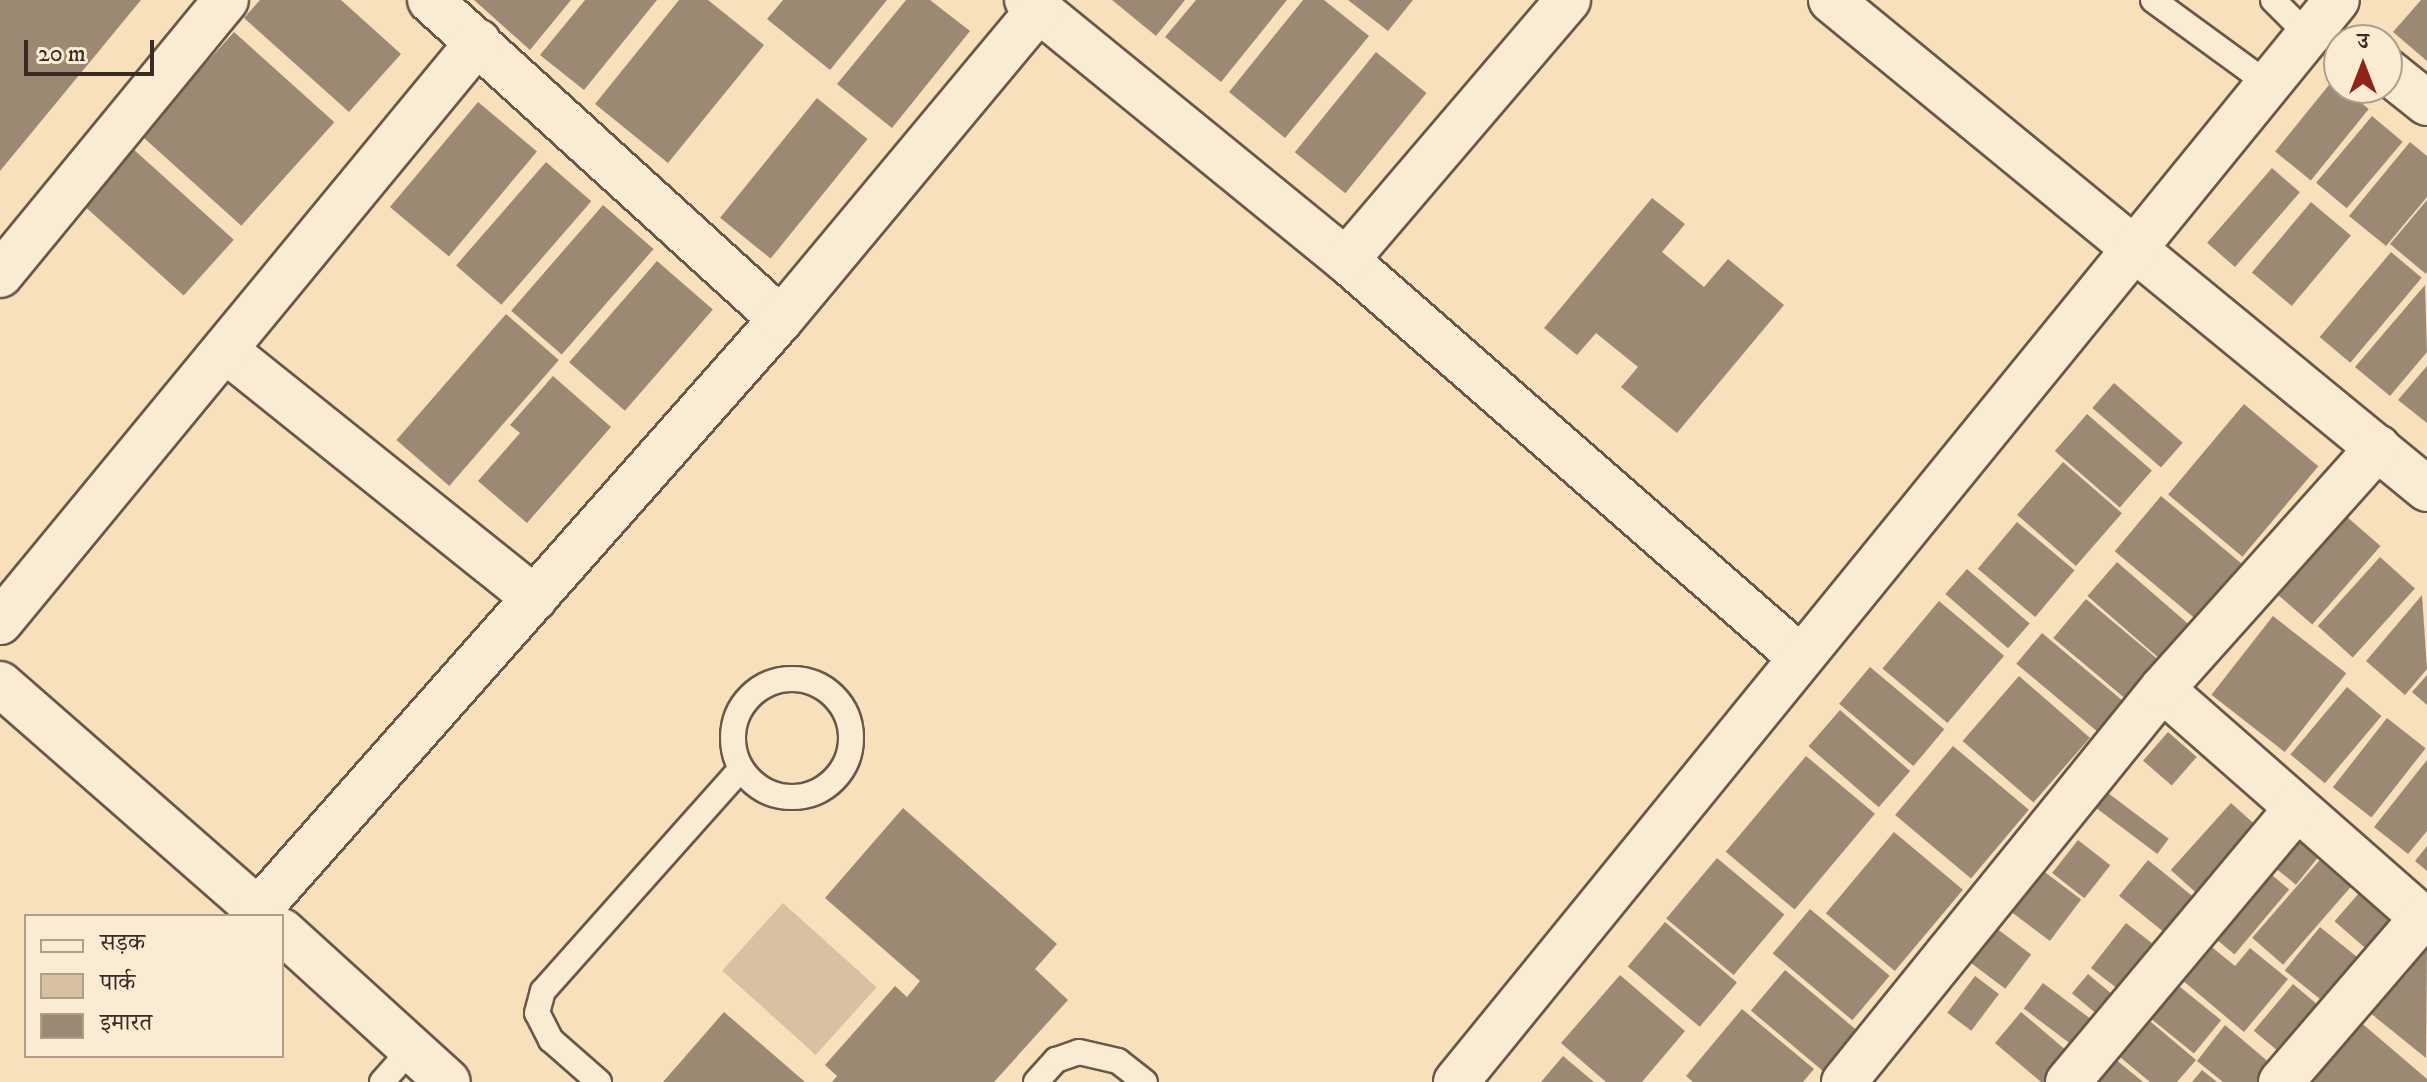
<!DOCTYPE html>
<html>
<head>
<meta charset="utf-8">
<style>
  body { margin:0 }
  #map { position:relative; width:2427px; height:1082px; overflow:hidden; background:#f8e0bb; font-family:"IM FELL DW Pica","Noto Serif Devanagari",serif }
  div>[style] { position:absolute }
  .green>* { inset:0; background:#d8c1a2; transform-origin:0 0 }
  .building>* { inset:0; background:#9c8973; transform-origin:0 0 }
  .roads { filter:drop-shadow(2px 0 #69584a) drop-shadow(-2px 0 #69584a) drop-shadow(0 2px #69584a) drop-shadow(0 -2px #69584a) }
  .lane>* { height:24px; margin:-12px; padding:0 12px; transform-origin:12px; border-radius:12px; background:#faebd3 }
  .lane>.ring { margin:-12px; padding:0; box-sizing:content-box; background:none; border:24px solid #faebd3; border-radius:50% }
  .street>* { height:44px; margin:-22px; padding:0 22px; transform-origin:22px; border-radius:22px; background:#faebd3 }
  span { translate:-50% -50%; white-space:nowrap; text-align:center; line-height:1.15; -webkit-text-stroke:8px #faebd3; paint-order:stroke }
  .legend { position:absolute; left:24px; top:914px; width:260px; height:144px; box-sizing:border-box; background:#faebd3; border:2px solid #ad9e8d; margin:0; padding:10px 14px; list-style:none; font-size:24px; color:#392a25 }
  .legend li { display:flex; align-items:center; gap:16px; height:40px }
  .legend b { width:40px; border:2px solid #ad9e8d }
  .north { position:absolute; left:2323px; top:24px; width:80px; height:80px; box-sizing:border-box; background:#faebd3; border:2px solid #ad9e8d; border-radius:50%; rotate:0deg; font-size:22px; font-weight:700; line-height:32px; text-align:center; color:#392a25 }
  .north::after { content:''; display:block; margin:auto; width:28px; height:36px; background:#8f2418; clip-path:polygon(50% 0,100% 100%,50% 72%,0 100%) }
  .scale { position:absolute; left:24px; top:40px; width:130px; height:36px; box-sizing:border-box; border:4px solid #392a25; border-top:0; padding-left:10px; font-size:24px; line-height:28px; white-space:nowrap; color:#392a25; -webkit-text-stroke:6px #faebd3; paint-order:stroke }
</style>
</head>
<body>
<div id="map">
  <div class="green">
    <div style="left:783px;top:903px;width:126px;height:91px;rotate:42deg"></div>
  </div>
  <div class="building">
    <div style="clip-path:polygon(0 0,141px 0,0 171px)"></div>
    <div style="clip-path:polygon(260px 0,341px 0,401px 54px,349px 112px,244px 18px)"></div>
    <div style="clip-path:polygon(474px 0,571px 0,530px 50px)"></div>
    <div style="clip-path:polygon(585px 0,657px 0,584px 90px,540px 55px)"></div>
    <div style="clip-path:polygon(679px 0,708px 0,764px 45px,668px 163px,595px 104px)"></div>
    <div style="clip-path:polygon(783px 0,887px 0,830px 70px,767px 19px)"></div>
    <div style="clip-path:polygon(906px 0,930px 0,970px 31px,892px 128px,837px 84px)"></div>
    <div style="clip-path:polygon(1112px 0,1185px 0,1156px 36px)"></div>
    <div style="clip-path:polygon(1196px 0,1287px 0,1221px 82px,1165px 37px)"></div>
    <div style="clip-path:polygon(1303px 0,1324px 0,1369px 36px,1285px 138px,1229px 92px)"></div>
    <div style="clip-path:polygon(1348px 0,1413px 0,1388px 31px)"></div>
    <div style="clip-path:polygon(2421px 0,2427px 0,2427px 61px,2393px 32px)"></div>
    <div style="left:234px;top:32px;width:135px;height:139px;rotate:42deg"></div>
    <div style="left:1376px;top:52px;width:65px;height:129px;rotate:39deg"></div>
    <div style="left:2333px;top:80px;width:46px;height:92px;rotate:39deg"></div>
    <div style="left:817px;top:98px;width:65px;height:154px;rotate:39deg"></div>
    <div style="left:478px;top:102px;width:77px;height:137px;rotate:40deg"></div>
    <div style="left:2372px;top:116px;width:40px;height:87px;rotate:40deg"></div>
    <div style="clip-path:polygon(2410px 142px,2427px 156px,2427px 197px,2386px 246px,2349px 216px)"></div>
    <div style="left:132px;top:148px;width:137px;height:75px;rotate:42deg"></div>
    <div style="left:546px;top:162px;width:60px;height:137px;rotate:41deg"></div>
    <div style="left:2272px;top:168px;width:37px;height:99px;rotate:41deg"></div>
    <div style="clip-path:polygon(1652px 198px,1685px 224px,1662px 252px,1704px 287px,1728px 259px,1784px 305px,1677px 433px,1621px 387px,1638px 367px,1596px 333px,1577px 355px,1544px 328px)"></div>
    <div style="clip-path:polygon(2427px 200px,2427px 272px,2426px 274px,2390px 244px)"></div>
    <div style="left:2311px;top:202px;width:52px;height:92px;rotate:40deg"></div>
    <div style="left:603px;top:205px;width:67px;height:140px;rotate:41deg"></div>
    <div style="left:2391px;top:252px;width:40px;height:111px;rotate:40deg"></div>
    <div style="left:657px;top:261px;width:74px;height:134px;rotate:41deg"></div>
    <div style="clip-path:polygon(2425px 285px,2427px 352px,2390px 396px,2355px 367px)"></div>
    <div style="left:506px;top:314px;width:70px;height:167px;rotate:41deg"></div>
    <div style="clip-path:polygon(2427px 366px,2427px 423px,2398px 400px)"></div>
    <div style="clip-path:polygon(553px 376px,611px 427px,527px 523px,478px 481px,520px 433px,510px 425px)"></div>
    <div style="left:2114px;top:383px;width:91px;height:33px;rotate:41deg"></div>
    <div style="left:2244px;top:404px;width:97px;height:118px;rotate:40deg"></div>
    <div style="left:2087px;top:414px;width:86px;height:49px;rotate:41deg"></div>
    <div style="left:2063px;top:462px;width:78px;height:70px;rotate:41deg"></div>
    <div style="left:2161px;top:496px;width:108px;height:72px;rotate:40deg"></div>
    <div style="left:2339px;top:510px;width:55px;height:104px;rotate:41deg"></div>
    <div style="left:2017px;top:522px;width:75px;height:61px;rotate:40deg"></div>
    <div style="left:2380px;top:557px;width:47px;height:93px;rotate:42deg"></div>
    <div style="left:2117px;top:562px;width:96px;height:45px;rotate:41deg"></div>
    <div style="left:1967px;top:569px;width:83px;height:33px;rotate:41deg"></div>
    <div style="clip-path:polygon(2422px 595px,2427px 669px,2405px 695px,2366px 661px)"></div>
    <div style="left:2086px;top:599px;width:96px;height:51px;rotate:40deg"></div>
    <div style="left:1939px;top:601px;width:85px;height:88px;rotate:40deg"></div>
    <div style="left:2273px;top:616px;width:93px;height:100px;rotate:38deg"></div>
    <div style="left:2042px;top:633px;width:110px;height:40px;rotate:40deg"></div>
    <div style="left:1870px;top:667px;width:97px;height:48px;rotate:40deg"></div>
    <div style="clip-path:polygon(2427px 675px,2427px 705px,2412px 692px)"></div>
    <div style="left:2019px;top:676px;width:94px;height:86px;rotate:41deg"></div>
    <div style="left:2347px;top:687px;width:45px;height:88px;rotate:40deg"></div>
    <div style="left:1840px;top:710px;width:93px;height:48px;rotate:41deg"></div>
    <div style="left:2387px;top:718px;width:49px;height:88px;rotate:38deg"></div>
    <div style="left:2168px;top:732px;width:38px;height:38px;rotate:41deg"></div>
    <div style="left:1953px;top:746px;width:99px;height:90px;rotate:40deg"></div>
    <div style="left:1806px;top:756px;width:90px;height:125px;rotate:40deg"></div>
    <div style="clip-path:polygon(2427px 760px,2427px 831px,2408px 854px,2374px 827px)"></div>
    <div style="left:2104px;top:790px;width:81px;height:19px;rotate:37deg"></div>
    <div style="left:2231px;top:803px;width:48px;height:90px;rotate:42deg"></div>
    <div style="clip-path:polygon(903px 808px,1057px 944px,1035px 969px,1068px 1000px,994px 1082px,832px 1082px,837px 1076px,825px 1065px,895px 986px,907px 997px,920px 981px,825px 898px)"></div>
    <div style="left:2289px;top:825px;width:43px;height:42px;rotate:39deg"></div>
    <div style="left:1894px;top:832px;width:90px;height:106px;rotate:40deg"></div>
    <div style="left:2078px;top:840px;width:41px;height:42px;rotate:38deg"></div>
    <div style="clip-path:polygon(2427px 846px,2427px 871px,2415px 861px)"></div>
    <div style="left:2325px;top:854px;width:41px;height:111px;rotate:41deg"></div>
    <div style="left:1717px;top:858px;width:88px;height:79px;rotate:40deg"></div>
    <div style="left:2148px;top:860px;width:65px;height:46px;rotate:39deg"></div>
    <div style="left:2260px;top:865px;width:38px;height:85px;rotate:40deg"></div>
    <div style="left:2042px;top:870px;width:49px;height:52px;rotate:37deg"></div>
    <div style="left:2366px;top:885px;width:46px;height:48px;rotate:41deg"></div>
    <div style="left:1810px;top:909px;width:104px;height:58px;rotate:40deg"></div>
    <div style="left:1665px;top:922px;width:94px;height:58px;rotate:40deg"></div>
    <div style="left:2126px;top:923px;width:33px;height:57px;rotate:38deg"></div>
    <div style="left:1992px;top:925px;width:49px;height:43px;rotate:37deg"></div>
    <div style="left:2320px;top:927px;width:60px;height:56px;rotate:39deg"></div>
    <div style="clip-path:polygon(2203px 940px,2235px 966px,2250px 948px,2288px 979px,2244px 1032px,2175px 974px)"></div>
    <div style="clip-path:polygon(2418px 943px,2427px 950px,2426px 1058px,2364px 1008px)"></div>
    <div style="left:1785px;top:970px;width:94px;height:53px;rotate:40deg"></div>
    <div style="left:2088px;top:974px;width:39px;height:25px;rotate:40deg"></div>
    <div style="clip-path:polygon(1620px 975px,1685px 1031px,1642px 1082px,1606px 1082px,1561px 1043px)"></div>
    <div style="left:1975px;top:976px;width:30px;height:46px;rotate:37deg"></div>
    <div style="left:2169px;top:978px;width:67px;height:43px;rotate:39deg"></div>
    <div style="left:2043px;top:983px;width:61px;height:32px;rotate:37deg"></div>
    <div style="left:2293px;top:984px;width:45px;height:61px;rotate:40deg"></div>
    <div style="clip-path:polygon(1742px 1009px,1814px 1069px,1803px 1082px,1693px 1082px,1686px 1076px)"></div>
    <div style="clip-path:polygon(2138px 1011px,2196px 1060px,2177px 1082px,2150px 1082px,2108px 1047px)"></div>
    <div style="clip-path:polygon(724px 1012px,805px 1082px,663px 1082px)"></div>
    <div style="clip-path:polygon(2021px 1012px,2081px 1063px,2065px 1082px,2041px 1082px,1995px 1043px)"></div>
    <div style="clip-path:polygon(2358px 1020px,2427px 1079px,2427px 1082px,2303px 1082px)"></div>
    <div style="clip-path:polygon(2225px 1025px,2278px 1070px,2268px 1082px,2223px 1082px,2197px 1061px)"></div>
    <div style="clip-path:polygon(2108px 1053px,2143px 1082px,2083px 1082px)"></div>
    <div style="clip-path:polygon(1563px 1056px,1594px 1082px,1541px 1082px)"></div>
    <div style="clip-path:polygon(2202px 1070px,2217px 1082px,2192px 1082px)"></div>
  </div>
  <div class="roads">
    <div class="lane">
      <div style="left:2153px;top:0;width:141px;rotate:36.1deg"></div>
      <div style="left:2273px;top:0;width:49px;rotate:45deg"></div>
      <div class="ring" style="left:733px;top:679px;width:94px;height:94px"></div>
      <div style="left:382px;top:1082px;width:45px;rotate:-48.6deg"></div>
      <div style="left:599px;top:1082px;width:64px;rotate:-138.8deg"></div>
      <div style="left:551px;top:1040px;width:30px;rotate:-117deg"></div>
      <div style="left:537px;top:1013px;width:23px;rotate:-75deg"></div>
      <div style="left:543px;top:991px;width:297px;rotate:-48.3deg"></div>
      <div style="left:1036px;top:1082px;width:30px;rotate:-48deg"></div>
      <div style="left:1056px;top:1060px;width:24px;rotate:-19deg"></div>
      <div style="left:1079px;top:1052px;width:40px;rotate:13deg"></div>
      <div style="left:1118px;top:1061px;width:34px;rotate:38deg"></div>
    </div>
    <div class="street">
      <div style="left:430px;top:0;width:474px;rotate:42.3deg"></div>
      <div style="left:1027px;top:0;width:412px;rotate:39.2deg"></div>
      <div style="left:1346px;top:260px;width:603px;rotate:41.17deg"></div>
      <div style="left:1831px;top:0;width:771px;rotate:39.37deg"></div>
      <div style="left:2387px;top:71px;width:51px;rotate:38.7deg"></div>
      <div style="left:1346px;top:260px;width:342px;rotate:-49.5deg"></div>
      <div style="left:0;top:275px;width:356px;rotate:-50.6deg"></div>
      <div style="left:225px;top:350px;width:397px;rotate:38.7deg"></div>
      <div style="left:0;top:622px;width:752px;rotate:-50.51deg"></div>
      <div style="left:0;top:684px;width:352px;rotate:41.2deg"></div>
      <div style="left:2162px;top:689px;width:353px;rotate:41.3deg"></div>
      <div style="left:258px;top:910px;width:789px;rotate:-48.49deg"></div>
      <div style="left:781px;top:319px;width:403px;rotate:-50.2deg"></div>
      <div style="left:282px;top:931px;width:224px;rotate:42.3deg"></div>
      <div style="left:1456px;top:1082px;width:1395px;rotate:-50.85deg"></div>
      <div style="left:1844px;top:1082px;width:506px;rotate:-51.02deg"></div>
      <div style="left:2162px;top:689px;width:324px;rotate:-48.2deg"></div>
      <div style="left:2068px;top:1082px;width:356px;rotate:-50.1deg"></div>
      <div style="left:2281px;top:1082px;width:216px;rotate:-49.3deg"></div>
    </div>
  </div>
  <ul class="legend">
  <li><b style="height:10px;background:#faebd3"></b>सड़क</li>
  <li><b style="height:22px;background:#d8c1a2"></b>पार्क</li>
  <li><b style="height:22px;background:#9c8973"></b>इमारत</li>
  </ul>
  <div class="north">उ</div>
  <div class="scale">20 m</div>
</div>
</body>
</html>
